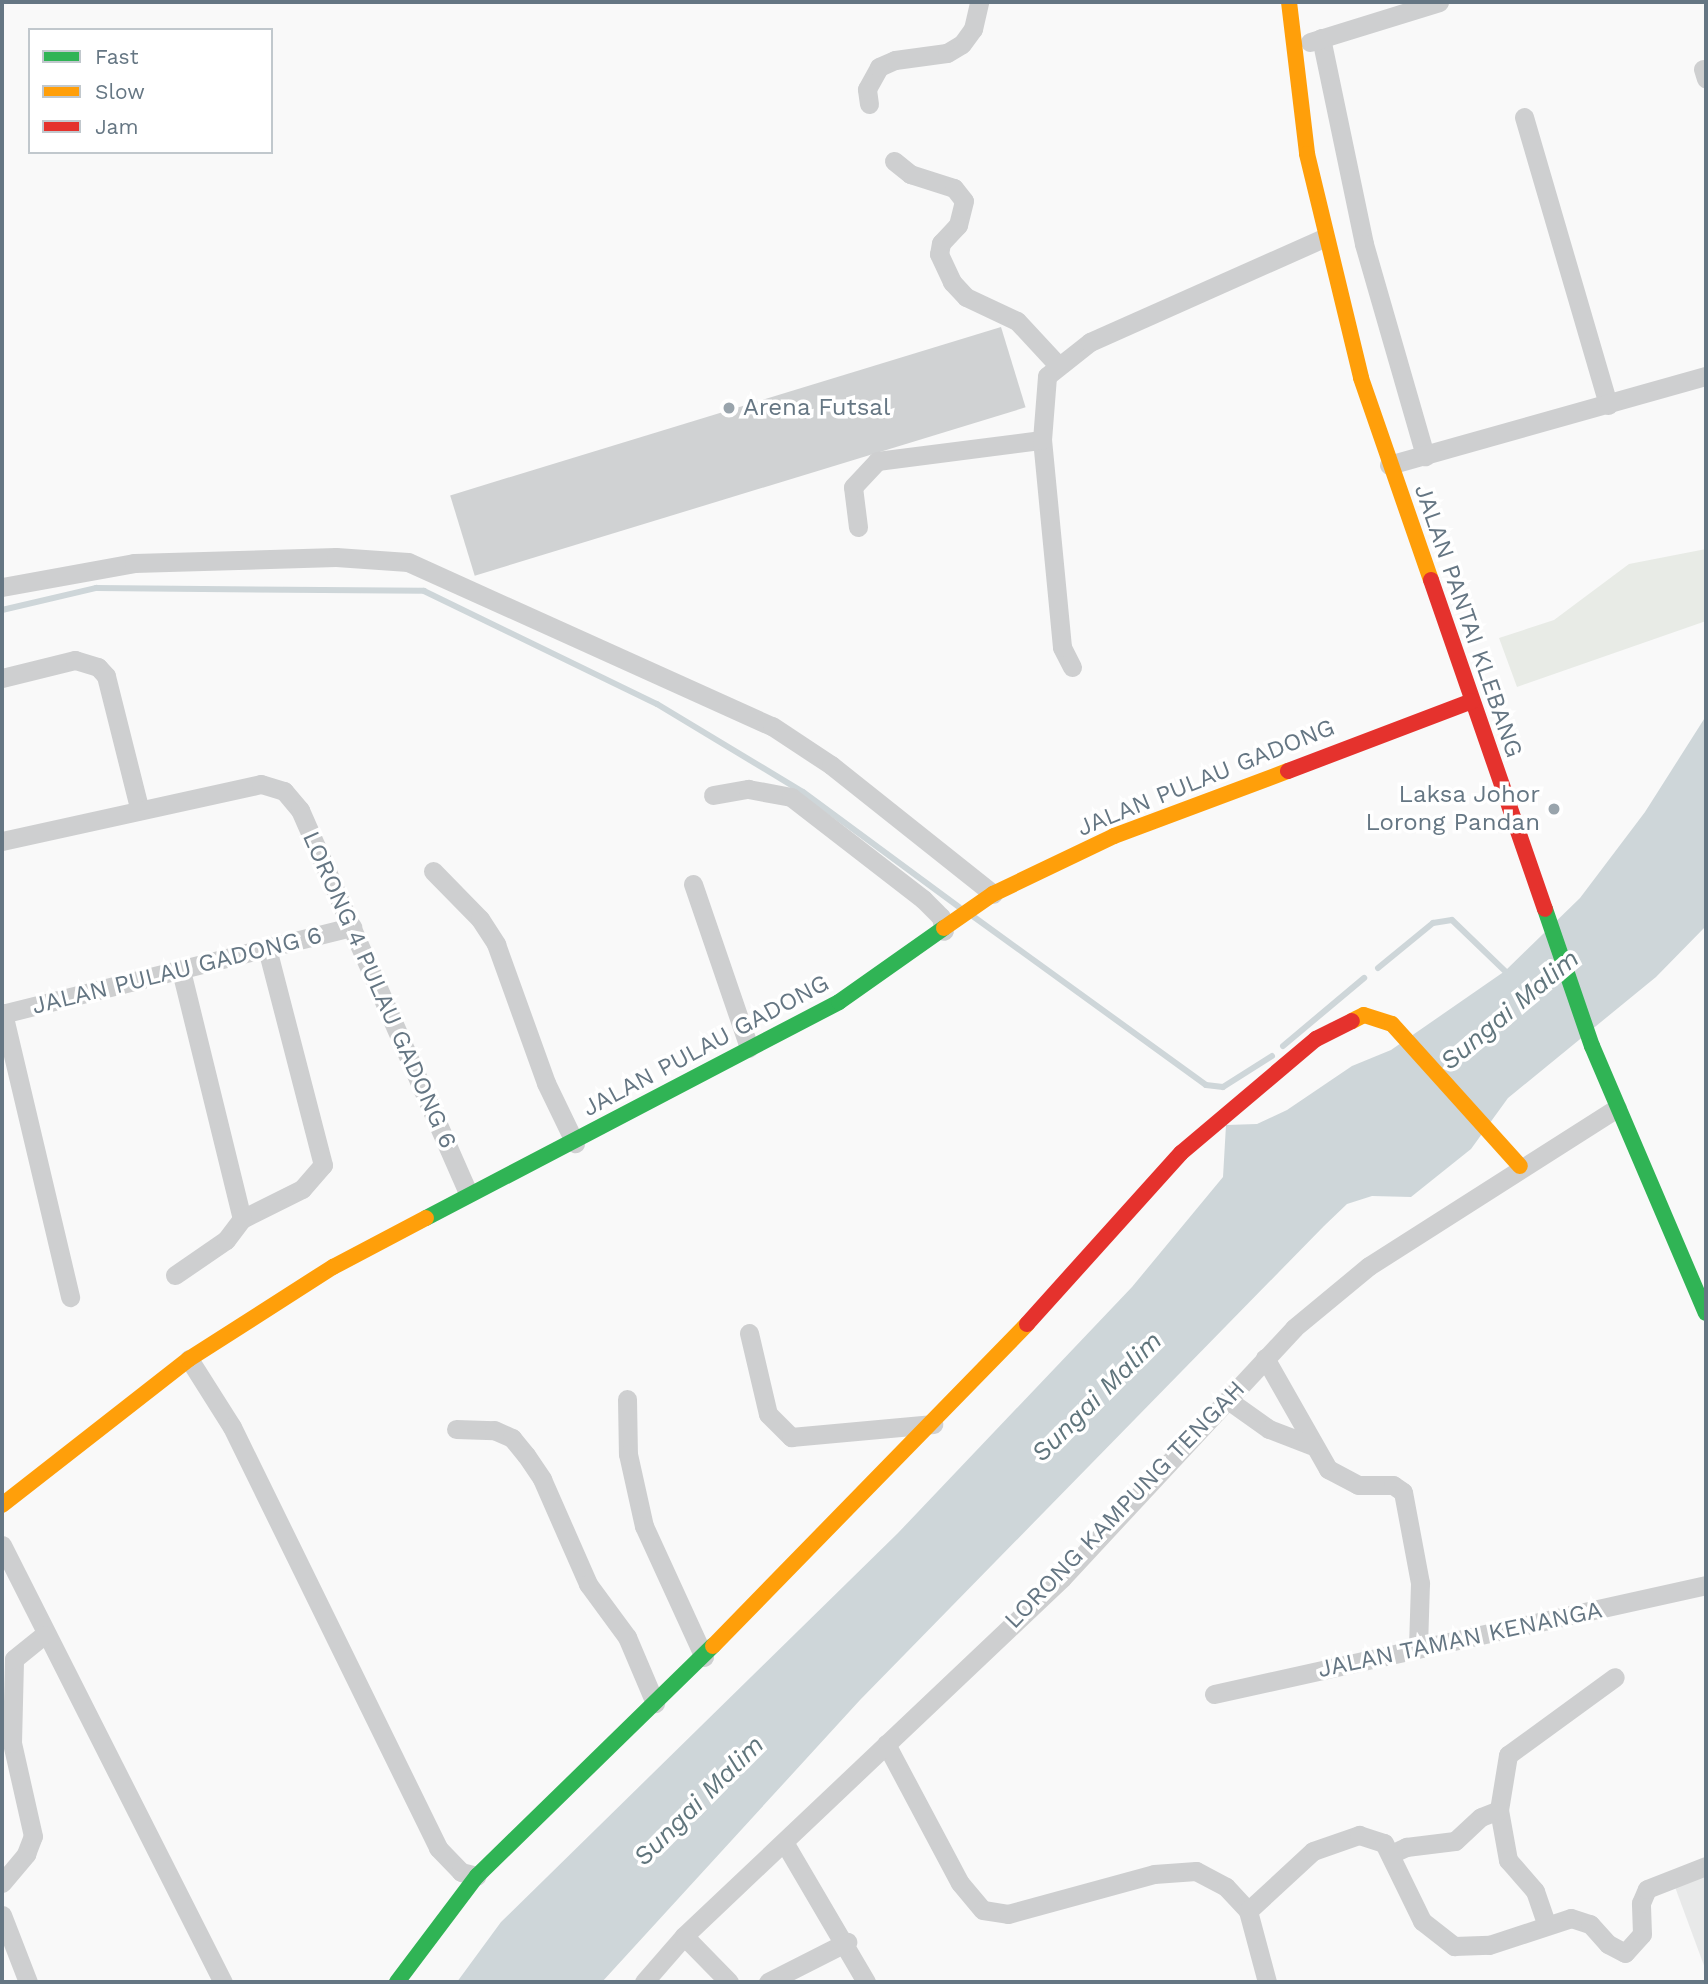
<!DOCTYPE html>
<html>
<head>
<meta charset="utf-8">
<style>
  body { margin:0 }
  #map { position:relative; width:1708px; height:1984px; overflow:hidden; background:#f9f9f9; font-family:"Work Sans",sans-serif }
  div>[style] { position:absolute }
  .built>* { inset:0; background:#e8e9e9 }
  .green>* { inset:0; background:#e8ebe6 }
  .water>* { inset:0; background:#ced6d9 }
  .stream>* { height:6px; margin:-3px; padding:0 3px; transform-origin:3px; border-radius:3px; background:#ced6d9 }
  .building>* { inset:0; background:#d0d2d3; transform-origin:0 0 }
  .street>* { height:19px; margin:-9.5px; padding:0 9.5px; transform-origin:9.5px; border-radius:9.5px; background:#cecfd0 }
  .fast>* { height:16px; margin:-8px; padding:0 8px; transform-origin:8px; border-radius:8px; background:#30b455 }
  .slow>* { height:16px; margin:-8px; padding:0 8px; transform-origin:8px; border-radius:8px; background:#ff9f0a }
  .jam>* { height:16px; margin:-8px; padding:0 8px; transform-origin:8px; border-radius:8px; background:#e5322d }
  .dots>* { width:19px; height:19px; translate:-50% -50%; box-sizing:border-box; border:4px solid #fff; border-radius:50% }
  span { translate:-50% -50%; white-space:nowrap; text-align:center; line-height:1.15; -webkit-text-stroke:7px #fff; paint-order:stroke }
  .poi-label { font-size:24px; color:#657683 }
  .left { translate:0 -50%; text-align:left }
  .right { translate:-100% -50%; text-align:right }
  .street-label { font-size:24px; color:#657683 }
  .water-label { font-size:26px; color:#60757c; font-style:italic }
  .frame { position:absolute; inset:0; border:4px solid #657683; pointer-events:none }
  .legend { position:absolute; left:28px; top:28px; width:245px; height:126px; box-sizing:border-box; background:#fff; border:2px solid #c1c8cd; margin:0; padding:9px 12px; list-style:none; font-size:21px; color:#657683 }
  .legend li { display:flex; align-items:center; gap:14px; height:35px }
  .legend b { width:35px; border:2px solid #c1c8cd }
</style>
</head>
<body>
<div id="map">
  <div class="built">
    <div style="clip-path:polygon(1706px 1876px,1706px 1971px,1675px 1887px)"></div>
  </div>
  <div class="green">
    <div style="clip-path:polygon(1706px 549px,1706px 621px,1517px 687px,1499px 638px,1554px 620px,1629px 564px)"></div>
  </div>
  <div class="water">
    <div style="clip-path:polygon(1706px 716px,1706px 926px,1656px 977px,1508px 1098px,1471px 1149px,1411px 1197px,1372px 1196px,1347px 1204px,1324px 1226px,860px 1700px,602px 1982px,457px 1982px,501px 1922px,898px 1533px,1132px 1287px,1223px 1177px,1226px 1125px,1257px 1124px,1287px 1110px,1352px 1066px,1391px 1050px,1505px 971px,1580px 898px,1645px 812px)"></div>
  </div>
  <div class="stream">
    <div style="left:2px;top:610px;width:97px;rotate:-13.2deg"></div>
    <div style="left:96px;top:588px;width:328px;rotate:0.5deg"></div>
    <div style="left:424px;top:591px;width:259px;rotate:25.9deg"></div>
    <div style="left:657px;top:704px;width:170px;rotate:31.1deg"></div>
    <div style="left:803px;top:792px;width:194px;rotate:36.4deg"></div>
    <div style="left:974px;top:917px;width:286px;rotate:35.9deg"></div>
    <div style="left:1206px;top:1085px;width:17px;rotate:7deg"></div>
    <div style="left:1223px;top:1087px;width:58px;rotate:-32.3deg"></div>
    <div style="left:1378px;top:968px;width:71px;rotate:-39.3deg"></div>
    <div style="left:1433px;top:923px;width:19px;rotate:-9deg"></div>
    <div style="left:1452px;top:920px;width:74px;rotate:43.9deg"></div>
    <div style="left:1283px;top:1046px;width:106px;rotate:-40deg"></div>
  </div>
  <div class="building">
    <div style="left:1001px;top:327px;width:84px;height:576px;rotate:73deg"></div>
  </div>
  <div class="street">
    <div style="left:1321px;top:38px;width:210px;rotate:78.2deg"></div>
    <div style="left:1364px;top:244px;width:221px;rotate:73.9deg"></div>
    <div style="left:1310px;top:42px;width:135px;rotate:-17.2deg"></div>
    <div style="left:1703px;top:69px;width:10px;rotate:73deg"></div>
    <div style="left:869px;top:104px;width:15px;rotate:-98deg"></div>
    <div style="left:867px;top:89px;width:25px;rotate:-61deg"></div>
    <div style="left:879px;top:67px;width:17px;rotate:-24deg"></div>
    <div style="left:895px;top:60px;width:52px;rotate:-7.7deg"></div>
    <div style="left:947px;top:53px;width:17px;rotate:-31deg"></div>
    <div style="left:962px;top:44px;width:19px;rotate:-54deg"></div>
    <div style="left:973px;top:29px;width:28px;rotate:-77deg"></div>
    <div style="left:1524px;top:117px;width:300px;rotate:73.7deg"></div>
    <div style="left:894px;top:161px;width:21px;rotate:39deg"></div>
    <div style="left:910px;top:174px;width:46px;rotate:17.7deg"></div>
    <div style="left:954px;top:188px;width:16px;rotate:52deg"></div>
    <div style="left:964px;top:201px;width:25px;rotate:104deg"></div>
    <div style="left:958px;top:225px;width:25px;rotate:133deg"></div>
    <div style="left:941px;top:243px;width:11px;rotate:100deg"></div>
    <div style="left:939px;top:254px;width:31px;rotate:65deg"></div>
    <div style="left:952px;top:282px;width:21px;rotate:47deg"></div>
    <div style="left:966px;top:297px;width:56px;rotate:25.2deg"></div>
    <div style="left:1017px;top:321px;width:59px;rotate:47.1deg"></div>
    <div style="left:1389px;top:465px;width:329px;rotate:-15.7deg"></div>
    <div style="left:858px;top:527px;width:40px;rotate:-97.1deg"></div>
    <div style="left:853px;top:487px;width:35px;rotate:-47deg"></div>
    <div style="left:877px;top:461px;width:166px;rotate:-7.3deg"></div>
    <div style="left:2px;top:587px;width:134px;rotate:-10.3deg"></div>
    <div style="left:134px;top:563px;width:202px;rotate:-1.7deg"></div>
    <div style="left:336px;top:557px;width:72px;rotate:4deg"></div>
    <div style="left:408px;top:562px;width:399px;rotate:24.3deg"></div>
    <div style="left:772px;top:726px;width:71px;rotate:33.5deg"></div>
    <div style="left:831px;top:765px;width:207px;rotate:38.5deg"></div>
    <div style="left:1072px;top:667px;width:22px;rotate:-117deg"></div>
    <div style="left:1062px;top:647px;width:208px;rotate:-95.5deg"></div>
    <div style="left:1042px;top:440px;width:64px;rotate:-85.5deg"></div>
    <div style="left:1047px;top:376px;width:55px;rotate:-38.3deg"></div>
    <div style="left:1090px;top:342px;width:256px;rotate:-24deg"></div>
    <div style="left:2px;top:678px;width:75px;rotate:-13.9deg"></div>
    <div style="left:75px;top:660px;width:24px;rotate:17deg"></div>
    <div style="left:98px;top:667px;width:12px;rotate:48deg"></div>
    <div style="left:106px;top:676px;width:135px;rotate:75.9deg"></div>
    <div style="left:713px;top:795px;width:36px;rotate:-10deg"></div>
    <div style="left:748px;top:789px;width:44px;rotate:10.5deg"></div>
    <div style="left:791px;top:797px;width:167px;rotate:37.7deg"></div>
    <div style="left:923px;top:899px;width:25px;rotate:45deg"></div>
    <div style="left:941px;top:917px;width:14px;rotate:78deg"></div>
    <div style="left:2px;top:841px;width:265px;rotate:-12.4deg"></div>
    <div style="left:261px;top:784px;width:24px;rotate:17deg"></div>
    <div style="left:284px;top:791px;width:25px;rotate:50deg"></div>
    <div style="left:300px;top:810px;width:417px;rotate:66.3deg"></div>
    <div style="left:433px;top:871px;width:67px;rotate:45.6deg"></div>
    <div style="left:480px;top:919px;width:30px;rotate:57deg"></div>
    <div style="left:496px;top:944px;width:148px;rotate:70.2deg"></div>
    <div style="left:546px;top:1083px;width:67px;rotate:64.2deg"></div>
    <div style="left:693px;top:884px;width:173px;rotate:71.1deg"></div>
    <div style="left:3px;top:1013px;width:292px;rotate:76.7deg"></div>
    <div style="left:2px;top:1014px;width:361px;rotate:-14deg"></div>
    <div style="left:242px;top:1219px;width:67px;rotate:-26.6deg"></div>
    <div style="left:302px;top:1189px;width:32px;rotate:-49deg"></div>
    <div style="left:323px;top:1165px;width:223px;rotate:-104.5deg"></div>
    <div style="left:175px;top:1275px;width:62px;rotate:-34.5deg"></div>
    <div style="left:226px;top:1240px;width:26px;rotate:-53deg"></div>
    <div style="left:242px;top:1219px;width:256px;rotate:-103.8deg"></div>
    <div style="left:749px;top:1333px;width:83px;rotate:76.8deg"></div>
    <div style="left:768px;top:1414px;width:33px;rotate:45deg"></div>
    <div style="left:791px;top:1437px;width:143px;rotate:-5.2deg"></div>
    <div style="left:1265px;top:1358px;width:128px;rotate:60.4deg"></div>
    <div style="left:1328px;top:1469px;width:34px;rotate:28deg"></div>
    <div style="left:1358px;top:1485px;width:35px"></div>
    <div style="left:1393px;top:1485px;width:12px;rotate:35deg"></div>
    <div style="left:1403px;top:1492px;width:93px;rotate:79.4deg"></div>
    <div style="left:1420px;top:1583px;width:65px;rotate:91.8deg"></div>
    <div style="left:189px;top:1359px;width:80px;rotate:57.7deg"></div>
    <div style="left:232px;top:1427px;width:469px;rotate:63.9deg"></div>
    <div style="left:438px;top:1848px;width:33px;rotate:46deg"></div>
    <div style="left:461px;top:1872px;width:16px;rotate:14deg"></div>
    <div style="left:627px;top:1399px;width:55px;rotate:89deg"></div>
    <div style="left:628px;top:1454px;width:74px;rotate:77.5deg"></div>
    <div style="left:644px;top:1526px;width:144px;rotate:65.4deg"></div>
    <div style="left:1228px;top:1400px;width:50px;rotate:35.3deg"></div>
    <div style="left:1269px;top:1429px;width:45px;rotate:20.9deg"></div>
    <div style="left:456px;top:1429px;width:38px;rotate:2deg"></div>
    <div style="left:494px;top:1430px;width:20px;rotate:24deg"></div>
    <div style="left:512px;top:1438px;width:22px;rotate:51deg"></div>
    <div style="left:526px;top:1455px;width:29px;rotate:56deg"></div>
    <div style="left:542px;top:1479px;width:115px;rotate:66.3deg"></div>
    <div style="left:588px;top:1584px;width:66px;rotate:53.7deg"></div>
    <div style="left:627px;top:1637px;width:72px;rotate:67deg"></div>
    <div style="left:2px;top:1545px;width:490px;rotate:63.2deg"></div>
    <div style="left:1214px;top:1694px;width:504px;rotate:-12.49deg"></div>
    <div style="left:886px;top:1744px;width:157px;rotate:62deg"></div>
    <div style="left:960px;top:1883px;width:35px;rotate:50deg"></div>
    <div style="left:983px;top:1910px;width:25px;rotate:9deg"></div>
    <div style="left:1008px;top:1914px;width:151px;rotate:-15.3deg"></div>
    <div style="left:1154px;top:1874px;width:42px;rotate:-4.1deg"></div>
    <div style="left:1196px;top:1871px;width:34px;rotate:28deg"></div>
    <div style="left:1226px;top:1887px;width:33px;rotate:47deg"></div>
    <div style="left:1248px;top:1911px;width:73px;rotate:75deg"></div>
    <div style="left:1499px;top:1810px;width:51px;rotate:79.8deg"></div>
    <div style="left:1508px;top:1860px;width:41px;rotate:48.9deg"></div>
    <div style="left:1535px;top:1891px;width:34px;rotate:71deg"></div>
    <div style="left:784px;top:1842px;width:162px;rotate:59.6deg"></div>
    <div style="left:1391px;top:1854px;width:17px;rotate:-25deg"></div>
    <div style="left:1406px;top:1847px;width:49px;rotate:-7deg"></div>
    <div style="left:1455px;top:1841px;width:35px;rotate:-43deg"></div>
    <div style="left:1481px;top:1817px;width:19px;rotate:-21deg"></div>
    <div style="left:1499px;top:1810px;width:56px;rotate:-80.7deg"></div>
    <div style="left:1508px;top:1755px;width:132px;rotate:-36.1deg"></div>
    <div style="left:2px;top:1883px;width:38px;rotate:-50deg"></div>
    <div style="left:26px;top:1854px;width:19px;rotate:-69deg"></div>
    <div style="left:33px;top:1836px;width:95px;rotate:-102.7deg"></div>
    <div style="left:12px;top:1743px;width:84px;rotate:-88.6deg"></div>
    <div style="left:14px;top:1659px;width:38px;rotate:-39deg"></div>
    <div style="left:1248px;top:1911px;width:88px;rotate:-42.7deg"></div>
    <div style="left:1313px;top:1851px;width:49px;rotate:-19.2deg"></div>
    <div style="left:1359px;top:1835px;width:26px;rotate:18deg"></div>
    <div style="left:1384px;top:1843px;width:87px;rotate:64deg"></div>
    <div style="left:1422px;top:1921px;width:41px;rotate:38deg"></div>
    <div style="left:1454px;top:1946px;width:35px;rotate:-2deg"></div>
    <div style="left:1489px;top:1945px;width:86px;rotate:-18.2deg"></div>
    <div style="left:1571px;top:1918px;width:20px;rotate:18deg"></div>
    <div style="left:1590px;top:1924px;width:27px;rotate:48deg"></div>
    <div style="left:1608px;top:1944px;width:19px;rotate:28deg"></div>
    <div style="left:1625px;top:1953px;width:25px;rotate:-48deg"></div>
    <div style="left:1642px;top:1934px;width:31px;rotate:-92deg"></div>
    <div style="left:1641px;top:1903px;width:15px;rotate:-67deg"></div>
    <div style="left:1647px;top:1889px;width:63px;rotate:-21.3deg"></div>
    <div style="left:2px;top:1915px;width:72px;rotate:68.8deg"></div>
    <div style="left:684px;top:1936px;width:64px;rotate:45.6deg"></div>
    <div style="left:644px;top:1982px;width:61px;rotate:-49deg"></div>
    <div style="left:684px;top:1936px;width:521px;rotate:-43.44deg"></div>
    <div style="left:1062px;top:1578px;width:341px;rotate:-47.1deg"></div>
    <div style="left:1294px;top:1328px;width:97px;rotate:-39.6deg"></div>
    <div style="left:1369px;top:1266px;width:294px;rotate:-32.5deg"></div>
    <div style="left:768px;top:1982px;width:89px;rotate:-26.9deg"></div>
  </div>
  <div class="fast">
    <div style="left:1545px;top:909px;width:145px;rotate:71.1deg"></div>
    <div style="left:1592px;top:1046px;width:290px;rotate:66.9deg"></div>
    <div style="left:426px;top:1218px;width:466px;rotate:-27.6deg"></div>
    <div style="left:839px;top:1002px;width:128px;rotate:-35.2deg"></div>
    <div style="left:397px;top:1982px;width:133px;rotate:-53deg"></div>
    <div style="left:477px;top:1876px;width:330px;rotate:-44.3deg"></div>
  </div>
  <div class="slow">
    <div style="left:1289px;top:2px;width:153px;rotate:83.2deg"></div>
    <div style="left:1307px;top:154px;width:230px;rotate:76.4deg"></div>
    <div style="left:1361px;top:378px;width:214px;rotate:70.9deg"></div>
    <div style="left:944px;top:928px;width:60px;rotate:-34.8deg"></div>
    <div style="left:993px;top:894px;width:134px;rotate:-25.6deg"></div>
    <div style="left:1114px;top:836px;width:186px;rotate:-20.5deg"></div>
    <div style="left:1352px;top:1021px;width:13px;rotate:-27deg"></div>
    <div style="left:1364px;top:1015px;width:29px;rotate:18deg"></div>
    <div style="left:1392px;top:1024px;width:191px;rotate:48deg"></div>
    <div style="left:2px;top:1505px;width:237px;rotate:-38deg"></div>
    <div style="left:189px;top:1359px;width:171px;rotate:-32.6deg"></div>
    <div style="left:333px;top:1267px;width:105px;rotate:-27.8deg"></div>
    <div style="left:713px;top:1646px;width:450px;rotate:-45.7deg"></div>
  </div>
  <div class="jam">
    <div style="left:1431px;top:580px;width:348px;rotate:70.9deg"></div>
    <div style="left:1288px;top:771px;width:197px;rotate:-20.8deg"></div>
    <div style="left:1027px;top:1324px;width:230px;rotate:-48deg"></div>
    <div style="left:1181px;top:1153px;width:177px;rotate:-40.2deg"></div>
    <div style="left:1316px;top:1039px;width:40px;rotate:-26.6deg"></div>
  </div>
  <div class="dots">
    <div style="left:729px;top:408px;background:#99a4ac"></div>
    <div style="left:1554px;top:809px;background:#99a4ac"></div>
  </div>
  <div class="poi-label">
    <span class="left" style="left:743px;top:408px">Arena Futsal</span>
    <span class="right" style="left:1540px;top:809px">Laksa Johor<br>Lorong Pandan</span>
  </div>
  <div class="street-label">
    <span style="left:1468px;top:621px;rotate:71deg">JALAN PANTAI KLEBANG</span>
    <span style="left:1206px;top:778px;rotate:-22deg">JALAN PULAU GADONG</span>
    <span style="left:177px;top:971px;rotate:-14deg">JALAN PULAU GADONG 6</span>
    <span style="left:379px;top:990px;rotate:66deg">LORONG 4 PULAU GADONG 6</span>
    <span style="left:706px;top:1046px;rotate:-28deg">JALAN PULAU GADONG</span>
    <span style="left:1125px;top:1505px;rotate:-46deg">LORONG KAMPUNG TENGAH</span>
    <span style="left:1460px;top:1640px;rotate:-12deg">JALAN TAMAN KENANGA</span>
  </div>
  <div class="water-label">
    <span style="left:1510px;top:1010px;rotate:-40deg">Sungai Malim</span>
    <span style="left:1097px;top:1397px;rotate:-45deg">Sungai Malim</span>
    <span style="left:699px;top:1801px;rotate:-45deg">Sungai Malim</span>
  </div>
  <div class="frame"></div>
  <ul class="legend">
  <li><b style="height:9px;background:#30b455"></b>Fast</li>
  <li><b style="height:9px;background:#ff9f0a"></b>Slow</li>
  <li><b style="height:9px;background:#e5322d"></b>Jam</li>
  </ul>
</div>
</body>
</html>
